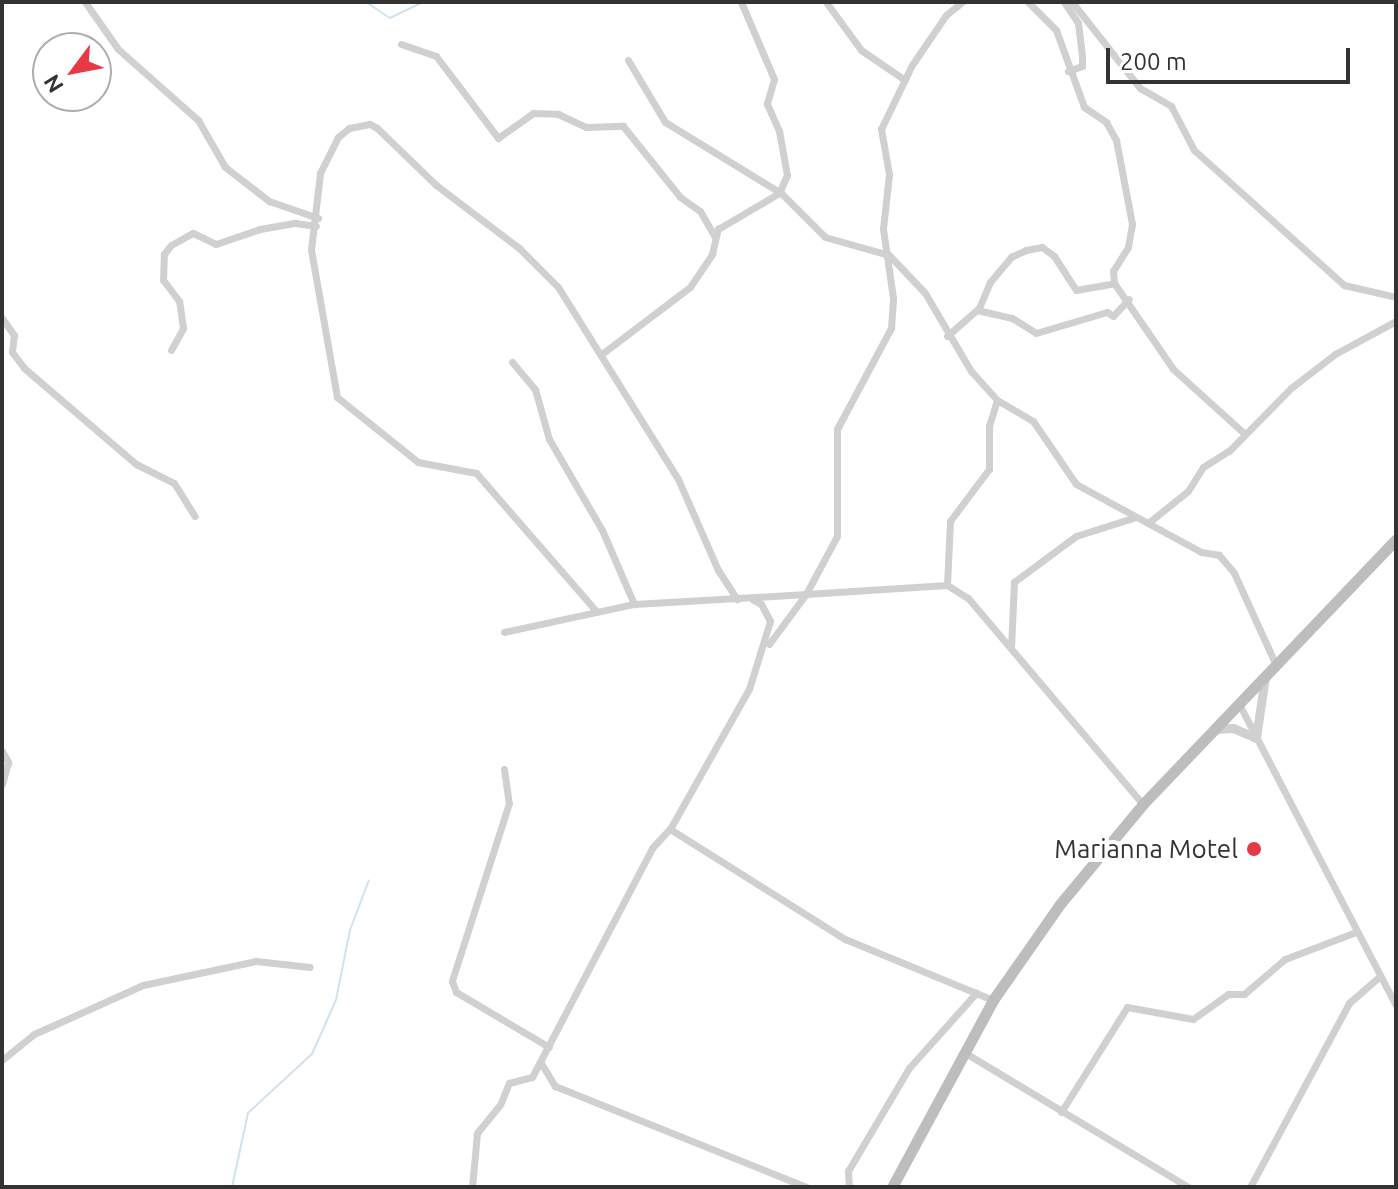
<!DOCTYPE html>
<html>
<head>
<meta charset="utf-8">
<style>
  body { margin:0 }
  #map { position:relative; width:1398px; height:1189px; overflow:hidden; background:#fff; font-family:Ubuntu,sans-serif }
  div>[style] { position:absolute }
  .stream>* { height:2px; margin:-1px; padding:0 1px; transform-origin:1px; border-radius:1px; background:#cfe2ee }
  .minor>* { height:7px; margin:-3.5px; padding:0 3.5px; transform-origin:3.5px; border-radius:3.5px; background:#d0d0d0 }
  .tertiary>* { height:9px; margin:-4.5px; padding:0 4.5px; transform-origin:4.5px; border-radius:4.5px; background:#d0d0d0 }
  .secondary>* { height:11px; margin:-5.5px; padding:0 5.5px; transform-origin:5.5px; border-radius:5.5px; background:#bdbdbd }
  .dots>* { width:22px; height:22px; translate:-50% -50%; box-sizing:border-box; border:4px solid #fff; border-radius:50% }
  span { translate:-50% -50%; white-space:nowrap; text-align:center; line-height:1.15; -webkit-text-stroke:8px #fff; paint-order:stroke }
  .poi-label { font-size:26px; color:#333 }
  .right { translate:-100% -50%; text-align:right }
  .frame { position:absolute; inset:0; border:4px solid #333; pointer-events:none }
  .north { position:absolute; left:32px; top:32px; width:80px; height:80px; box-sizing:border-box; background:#fff; border:2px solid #adadad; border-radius:50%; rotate:238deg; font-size:22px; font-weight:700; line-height:32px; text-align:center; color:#333 }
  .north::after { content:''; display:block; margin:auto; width:28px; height:36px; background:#e63946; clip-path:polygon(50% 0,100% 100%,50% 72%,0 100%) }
  .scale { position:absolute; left:1106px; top:48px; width:244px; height:36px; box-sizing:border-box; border:4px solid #333; border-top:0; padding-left:10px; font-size:24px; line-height:28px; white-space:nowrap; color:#333; -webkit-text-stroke:6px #fff; paint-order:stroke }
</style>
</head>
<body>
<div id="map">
  <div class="stream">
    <div style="left:366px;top:2px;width:29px;rotate:34deg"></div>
    <div style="left:390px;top:18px;width:37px;rotate:-26deg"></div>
    <div style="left:582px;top:2px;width:14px"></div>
    <div style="left:232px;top:1187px;width:76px;rotate:-77.8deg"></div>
    <div style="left:248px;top:1113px;width:87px;rotate:-42.7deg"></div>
    <div style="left:312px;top:1054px;width:59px;rotate:-66deg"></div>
    <div style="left:336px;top:1000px;width:71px;rotate:-78.7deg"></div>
    <div style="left:350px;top:930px;width:53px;rotate:-69.2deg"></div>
  </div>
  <div class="minor">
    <div style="left:85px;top:2px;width:57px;rotate:54.9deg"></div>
    <div style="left:118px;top:49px;width:107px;rotate:41.6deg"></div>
    <div style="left:198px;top:120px;width:54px;rotate:60.1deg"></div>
    <div style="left:225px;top:167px;width:56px;rotate:37.7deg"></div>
    <div style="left:269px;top:201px;width:52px;rotate:19.1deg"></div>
    <div style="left:741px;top:2px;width:84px;rotate:66.8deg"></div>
    <div style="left:774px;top:79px;width:26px;rotate:106deg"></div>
    <div style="left:767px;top:104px;width:30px;rotate:66deg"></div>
    <div style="left:779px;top:131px;width:45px;rotate:79.7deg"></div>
    <div style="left:787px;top:175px;width:20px;rotate:114deg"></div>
    <div style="left:826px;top:2px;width:59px;rotate:53.9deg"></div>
    <div style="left:861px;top:50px;width:53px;rotate:34.3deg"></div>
    <div style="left:1028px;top:2px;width:40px;rotate:45deg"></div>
    <div style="left:1056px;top:30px;width:82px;rotate:70deg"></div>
    <div style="left:1084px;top:107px;width:27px;rotate:34deg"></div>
    <div style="left:1106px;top:122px;width:21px;rotate:61deg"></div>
    <div style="left:1116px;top:140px;width:86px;rotate:79.2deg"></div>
    <div style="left:1132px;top:224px;width:23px;rotate:100deg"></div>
    <div style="left:1128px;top:247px;width:28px;rotate:122deg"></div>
    <div style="left:1113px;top:271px;width:12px;rotate:85deg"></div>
    <div style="left:1114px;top:283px;width:104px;rotate:55.5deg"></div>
    <div style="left:1173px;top:369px;width:97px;rotate:42.1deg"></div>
    <div style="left:1064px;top:2px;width:25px;rotate:56deg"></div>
    <div style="left:1078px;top:23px;width:34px;rotate:83deg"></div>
    <div style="left:1082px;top:57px;width:9px;rotate:90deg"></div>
    <div style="left:1082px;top:66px;width:15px;rotate:160deg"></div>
    <div style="left:1072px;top:2px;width:110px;rotate:51.7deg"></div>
    <div style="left:1140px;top:88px;width:36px;rotate:30deg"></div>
    <div style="left:1171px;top:106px;width:50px;rotate:62.4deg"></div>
    <div style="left:1194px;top:150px;width:202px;rotate:42deg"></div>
    <div style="left:1344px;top:285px;width:53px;rotate:13deg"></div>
    <div style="left:401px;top:44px;width:37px;rotate:19deg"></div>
    <div style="left:436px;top:56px;width:103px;rotate:52.9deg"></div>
    <div style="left:498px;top:138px;width:43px;rotate:-35.5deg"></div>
    <div style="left:533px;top:113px;width:25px;rotate:2deg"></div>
    <div style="left:558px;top:114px;width:31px;rotate:25deg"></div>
    <div style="left:586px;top:127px;width:37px;rotate:-2deg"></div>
    <div style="left:623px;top:126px;width:91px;rotate:51.2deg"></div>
    <div style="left:680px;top:197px;width:24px;rotate:35deg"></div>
    <div style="left:700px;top:211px;width:30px;rotate:60deg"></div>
    <div style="left:628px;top:60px;width:72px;rotate:59.2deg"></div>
    <div style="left:665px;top:122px;width:136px;rotate:31.5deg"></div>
    <div style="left:781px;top:193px;width:62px;rotate:45deg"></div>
    <div style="left:825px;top:237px;width:66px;rotate:15.7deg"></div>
    <div style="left:889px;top:255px;width:52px;rotate:46.5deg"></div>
    <div style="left:925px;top:293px;width:91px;rotate:59.5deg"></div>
    <div style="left:971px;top:371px;width:39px;rotate:48deg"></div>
    <div style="left:997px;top:400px;width:42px;rotate:30.3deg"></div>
    <div style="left:1033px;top:421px;width:76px;rotate:55.7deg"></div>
    <div style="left:1076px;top:484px;width:142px;rotate:28.5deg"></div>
    <div style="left:1201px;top:552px;width:18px;rotate:9deg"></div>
    <div style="left:1219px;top:555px;width:23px;rotate:50deg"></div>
    <div style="left:1234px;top:573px;width:101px;rotate:65.5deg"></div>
    <div style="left:977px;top:310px;width:36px;rotate:13deg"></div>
    <div style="left:1012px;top:318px;width:28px;rotate:32deg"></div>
    <div style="left:1036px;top:333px;width:74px;rotate:-16.5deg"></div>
    <div style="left:1107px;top:312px;width:7px;rotate:34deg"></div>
    <div style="left:1113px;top:316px;width:23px;rotate:-47deg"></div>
    <div style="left:2px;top:318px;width:21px;rotate:55deg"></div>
    <div style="left:14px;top:335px;width:17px;rotate:97deg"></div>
    <div style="left:12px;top:352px;width:20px;rotate:53deg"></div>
    <div style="left:24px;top:368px;width:148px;rotate:40.6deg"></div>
    <div style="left:136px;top:464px;width:42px;rotate:26.6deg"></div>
    <div style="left:174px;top:483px;width:39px;rotate:58deg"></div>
    <div style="left:947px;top:336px;width:43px;rotate:-41.2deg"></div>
    <div style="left:979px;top:308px;width:28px;rotate:-67deg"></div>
    <div style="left:990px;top:282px;width:33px;rotate:-50deg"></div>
    <div style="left:1011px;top:257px;width:17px;rotate:-25deg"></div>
    <div style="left:1026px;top:250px;width:16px;rotate:-11deg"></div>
    <div style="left:1042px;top:247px;width:15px;rotate:37deg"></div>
    <div style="left:1054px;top:256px;width:40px;rotate:57.1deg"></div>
    <div style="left:1076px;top:290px;width:39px;rotate:-10deg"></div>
    <div style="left:171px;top:350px;width:25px;rotate:-61deg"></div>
    <div style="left:183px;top:328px;width:27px;rotate:-98deg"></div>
    <div style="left:179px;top:301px;width:26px;rotate:-127deg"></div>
    <div style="left:163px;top:280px;width:26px;rotate:-88deg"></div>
    <div style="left:164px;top:254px;width:11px;rotate:-52deg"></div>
    <div style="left:171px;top:245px;width:25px;rotate:-29deg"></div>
    <div style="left:193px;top:233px;width:25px;rotate:26deg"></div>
    <div style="left:216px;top:244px;width:46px;rotate:-18.8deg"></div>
    <div style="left:260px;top:229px;width:36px;rotate:-10deg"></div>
    <div style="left:295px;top:223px;width:21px;rotate:8deg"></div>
    <div style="left:603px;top:353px;width:109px;rotate:-37.2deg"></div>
    <div style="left:690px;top:287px;width:40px;rotate:-56deg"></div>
    <div style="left:712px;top:254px;width:26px;rotate:-77deg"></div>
    <div style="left:718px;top:229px;width:71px;rotate:-30.5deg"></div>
    <div style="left:512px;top:362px;width:35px;rotate:50deg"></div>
    <div style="left:535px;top:389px;width:52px;rotate:74.4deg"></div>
    <div style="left:549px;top:439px;width:105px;rotate:59.8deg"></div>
    <div style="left:602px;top:530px;width:81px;rotate:66.6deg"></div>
    <div style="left:1148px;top:523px;width:51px;rotate:-38.7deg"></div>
    <div style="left:1188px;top:491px;width:28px;rotate:-58deg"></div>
    <div style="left:1203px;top:467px;width:31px;rotate:-32deg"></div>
    <div style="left:1229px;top:451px;width:88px;rotate:-45.5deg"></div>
    <div style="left:1291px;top:388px;width:56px;rotate:-37.7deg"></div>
    <div style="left:1335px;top:354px;width:69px;rotate:-28.4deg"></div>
    <div style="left:947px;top:585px;width:64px;rotate:-87.3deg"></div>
    <div style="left:950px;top:521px;width:65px;rotate:-53.1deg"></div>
    <div style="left:989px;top:469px;width:43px;rotate:-90deg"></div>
    <div style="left:989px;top:426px;width:27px;rotate:-73deg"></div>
    <div style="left:597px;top:612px;width:184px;rotate:-131deg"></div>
    <div style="left:476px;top:473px;width:59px;rotate:-169.3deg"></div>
    <div style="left:418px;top:462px;width:104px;rotate:-141.3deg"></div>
    <div style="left:337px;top:397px;width:149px;rotate:-100deg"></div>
    <div style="left:311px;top:250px;width:78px;rotate:-83.3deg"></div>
    <div style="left:320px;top:173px;width:40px;rotate:-63.4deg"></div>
    <div style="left:338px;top:137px;width:14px;rotate:-39deg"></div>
    <div style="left:349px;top:128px;width:21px;rotate:-11deg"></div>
    <div style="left:370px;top:124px;width:8px;rotate:30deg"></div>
    <div style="left:377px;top:128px;width:82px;rotate:44deg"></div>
    <div style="left:436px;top:185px;width:104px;rotate:37.2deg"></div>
    <div style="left:519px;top:248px;width:55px;rotate:45deg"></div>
    <div style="left:558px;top:287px;width:226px;rotate:58deg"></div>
    <div style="left:678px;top:479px;width:99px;rotate:66.3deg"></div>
    <div style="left:718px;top:570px;width:35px;rotate:57deg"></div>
    <div style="left:504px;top:632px;width:133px;rotate:-12.2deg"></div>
    <div style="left:634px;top:604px;width:172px;rotate:-3.3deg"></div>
    <div style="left:806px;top:594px;width:66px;rotate:-61.9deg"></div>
    <div style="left:837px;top:536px;width:107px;rotate:-90deg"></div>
    <div style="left:837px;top:429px;width:115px;rotate:-61.9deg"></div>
    <div style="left:891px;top:328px;width:30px;rotate:-86deg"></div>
    <div style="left:893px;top:298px;width:70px;rotate:-98.2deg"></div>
    <div style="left:883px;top:229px;width:55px;rotate:-83.8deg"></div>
    <div style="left:889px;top:174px;width:46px;rotate:-100.1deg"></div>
    <div style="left:881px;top:129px;width:71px;rotate:-64.2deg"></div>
    <div style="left:912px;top:65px;width:60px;rotate:-55.8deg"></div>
    <div style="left:946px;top:15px;width:21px;rotate:-39deg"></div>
    <div style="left:769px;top:644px;width:62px;rotate:-53.5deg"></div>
    <div style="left:806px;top:594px;width:141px;rotate:-3.7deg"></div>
    <div style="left:947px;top:585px;width:25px;rotate:32deg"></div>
    <div style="left:968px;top:598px;width:270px;rotate:49.7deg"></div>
    <div style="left:1011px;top:648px;width:66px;rotate:-87.4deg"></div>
    <div style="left:1014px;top:582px;width:77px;rotate:-36.6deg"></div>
    <div style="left:1076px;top:536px;width:60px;rotate:-17.5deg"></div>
    <div style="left:1239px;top:704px;width:339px;rotate:62.5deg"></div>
    <div style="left:2px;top:751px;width:13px;rotate:61deg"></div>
    <div style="left:8px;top:762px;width:23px;rotate:105deg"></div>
    <div style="left:504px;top:769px;width:34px;rotate:82deg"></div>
    <div style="left:509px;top:803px;width:187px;rotate:107.8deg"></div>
    <div style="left:452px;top:981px;width:12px;rotate:70deg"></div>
    <div style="left:456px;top:992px;width:108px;rotate:30.6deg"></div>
    <div style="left:670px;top:829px;width:207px;rotate:32.2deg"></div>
    <div style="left:845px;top:939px;width:160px;rotate:22.4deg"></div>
    <div style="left:967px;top:1054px;width:258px;rotate:31deg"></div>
    <div style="left:2px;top:1060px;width:41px;rotate:-39.1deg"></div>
    <div style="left:34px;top:1034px;width:120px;rotate:-24.2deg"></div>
    <div style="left:143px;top:985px;width:116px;rotate:-12deg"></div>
    <div style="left:256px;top:961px;width:54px;rotate:6.3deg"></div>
    <div style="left:541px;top:1063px;width:27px;rotate:59deg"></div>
    <div style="left:555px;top:1086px;width:271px;rotate:21.9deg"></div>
    <div style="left:1061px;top:1112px;width:124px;rotate:-57.8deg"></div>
    <div style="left:1127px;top:1007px;width:67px;rotate:10.3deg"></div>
    <div style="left:1193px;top:1019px;width:43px;rotate:-35.5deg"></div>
    <div style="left:1228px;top:994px;width:16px"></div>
    <div style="left:1244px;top:994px;width:54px;rotate:-40.5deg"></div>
    <div style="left:1285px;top:959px;width:76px;rotate:-20.8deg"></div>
    <div style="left:472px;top:1187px;width:54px;rotate:-84.7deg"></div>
    <div style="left:477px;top:1133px;width:36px;rotate:-51deg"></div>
    <div style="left:500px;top:1105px;width:24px;rotate:-68deg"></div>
    <div style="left:509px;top:1083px;width:24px;rotate:-15deg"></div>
    <div style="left:532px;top:1077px;width:259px;rotate:-62.3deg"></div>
    <div style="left:652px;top:848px;width:26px;rotate:-47deg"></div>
    <div style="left:670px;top:829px;width:161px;rotate:-60.6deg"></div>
    <div style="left:749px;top:689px;width:71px;rotate:-72.8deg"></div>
    <div style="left:770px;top:621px;width:19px;rotate:-118deg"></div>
    <div style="left:761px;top:604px;width:9px;rotate:-153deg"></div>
    <div style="left:849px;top:1187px;width:16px;rotate:-94deg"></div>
    <div style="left:848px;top:1171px;width:120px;rotate:-59.4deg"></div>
    <div style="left:909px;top:1068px;width:101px;rotate:-48.2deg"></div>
    <div style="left:1250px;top:1187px;width:209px;rotate:-61.7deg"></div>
    <div style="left:1349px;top:1003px;width:41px;rotate:-41.1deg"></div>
  </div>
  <div class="tertiary">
    <div style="left:1215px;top:729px;width:18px;rotate:-3deg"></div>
    <div style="left:1233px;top:728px;width:25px;rotate:23deg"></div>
    <div style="left:1256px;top:738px;width:63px;rotate:-81.7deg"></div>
  </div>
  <div class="secondary">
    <div style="left:892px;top:1187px;width:213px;rotate:-61.6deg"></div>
    <div style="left:993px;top:1000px;width:117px;rotate:-55.1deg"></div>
    <div style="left:1060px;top:904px;width:130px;rotate:-50.3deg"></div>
    <div style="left:1143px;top:804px;width:366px;rotate:-46.3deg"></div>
  </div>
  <div class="dots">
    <div style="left:1254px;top:849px;background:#e63946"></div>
  </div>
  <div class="poi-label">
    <span class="right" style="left:1238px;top:849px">Marianna Motel</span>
  </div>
  <div class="frame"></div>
  <div class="north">N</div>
  <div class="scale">200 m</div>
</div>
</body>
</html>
